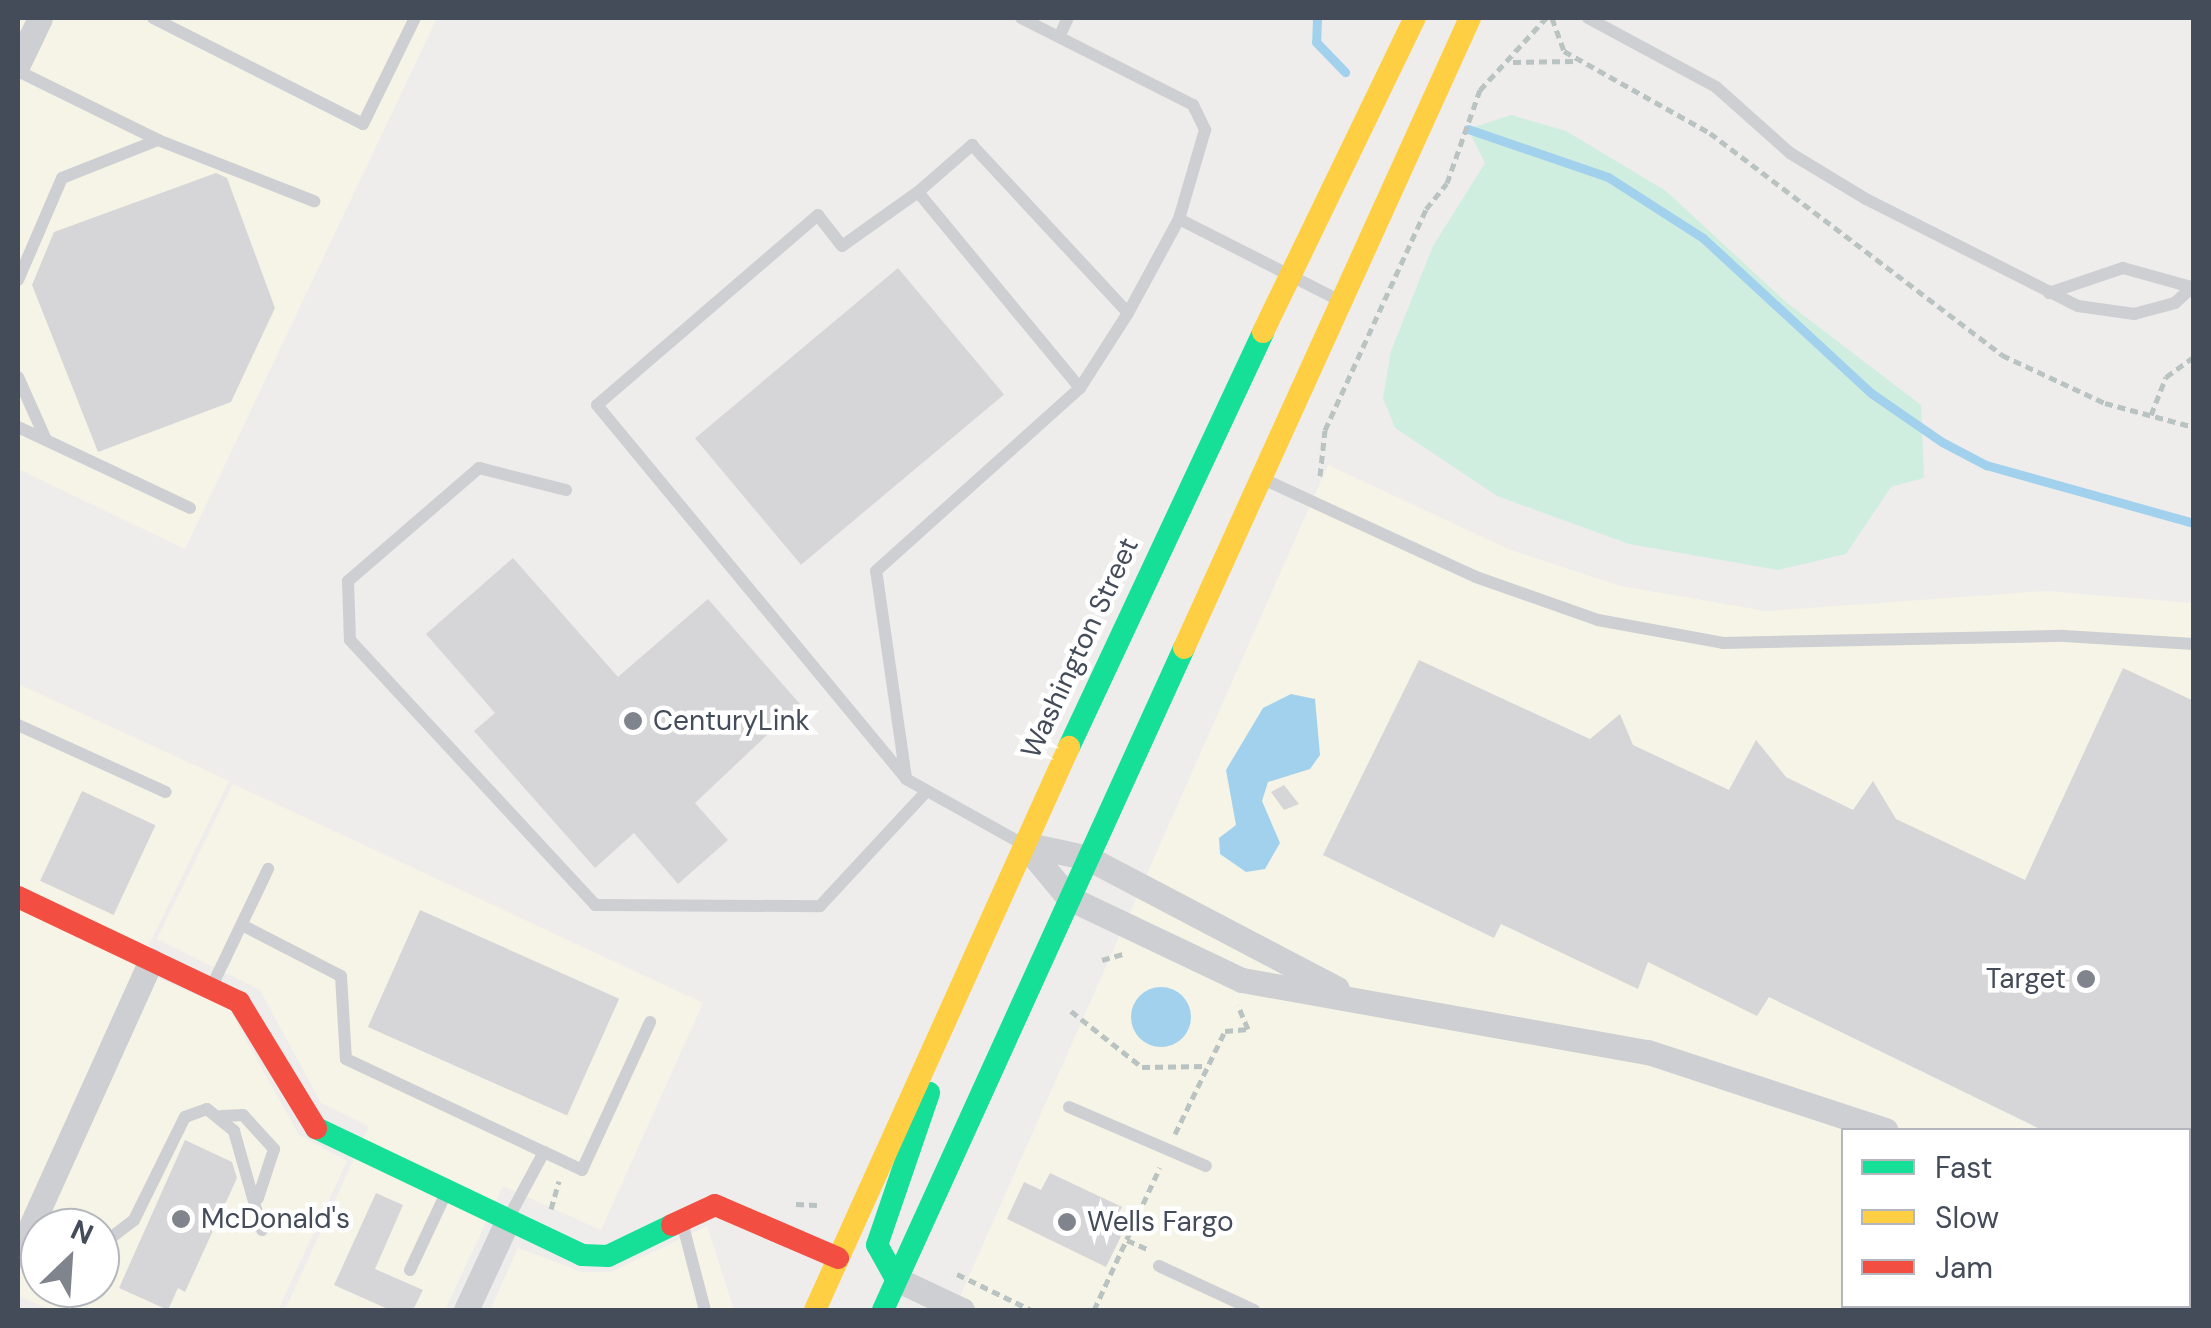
<!DOCTYPE html>
<html>
<head>
<meta charset="utf-8">
<style>
  body { margin:0 }
  #map { position:relative; width:2211px; height:1328px; overflow:hidden; background:#eeedec; font-family:"DM Sans",sans-serif }
  div>[style] { position:absolute }
  .commercial>* { inset:0; background:#f6f4e6 }
  .green>* { inset:0; background:#d0eee0 }
  .water>* { inset:0; background:#a2d1ed }
  .round { border-radius:50% }
  .stream>* { height:9px; margin:-4.5px; padding:0 4.5px; transform-origin:4.5px; border-radius:4.5px; background:#a2d1ed }
  .building>* { inset:0; background:#d6d6d8; transform-origin:0 0 }
  .path>* { height:5px; margin-top:-2.5px; transform-origin:0; background:repeating-linear-gradient(90deg,#b8c3c2 0 8px,transparent 0 13px) }
  .lane>* { height:12px; margin:-6px; padding:0 6px; transform-origin:6px; border-radius:6px; background:#cdcfd2 }
  .street>* { height:25px; margin:-12.5px; padding:0 12.5px; transform-origin:12.5px; border-radius:12.5px; background:#cdcfd2 }
  .fast>* { height:22px; margin:-11px; padding:0 11px; transform-origin:11px; border-radius:11px; background:#16e098 }
  .slow>* { height:22px; margin:-11px; padding:0 11px; transform-origin:11px; border-radius:11px; background:#ffcf43 }
  .jam>* { height:22px; margin:-11px; padding:0 11px; transform-origin:11px; border-radius:11px; background:#f24e42 }
  .dots>* { width:28px; height:28px; translate:-50% -50%; box-sizing:border-box; border:5px solid #fff; border-radius:50% }
  span { translate:-50% -50%; white-space:nowrap; text-align:center; line-height:1.15; -webkit-text-stroke:9px #fff; paint-order:stroke }
  .street-label { font-size:28px; color:#444b59 }
  .poi-label { font-size:28px; color:#444b59 }
  .left { translate:0 -50%; text-align:left }
  .right { translate:-100% -50%; text-align:right }
  .frame { position:absolute; inset:0; border:20px solid #444b59; pointer-events:none }
  .legend { position:absolute; left:1841px; top:1128px; width:350px; height:180px; box-sizing:border-box; background:#fff; border:2px solid #b4b7bd; margin:0; padding:12px 18px; list-style:none; font-size:30px; color:#444b59 }
  .legend li { display:flex; align-items:center; gap:20px; height:50px }
  .legend b { width:50px; border:2px solid #b4b7bd }
  .north { position:absolute; left:20px; top:1208px; width:100px; height:100px; box-sizing:border-box; background:#fff; border:2px solid #b4b7bd; border-radius:50%; rotate:25deg; font-size:28px; font-weight:700; line-height:40px; text-align:center; color:#444b59 }
  .north::after { content:''; display:block; margin:auto; width:35px; height:45px; background:#80848c; clip-path:polygon(50% 0,100% 100%,50% 72%,0 100%) }
</style>
</head>
<body>
<div id="map">
  <div class="commercial">
    <div style="clip-path:polygon(18px 18px,437px 18px,185px 549px,18px 469px)"></div>
    <div style="clip-path:polygon(evenodd,1328px 465px,1508px 549px,1620px 586px,1766px 611px,2046px 591px,2193px 603px,2193px 1310px,954px 1310px,1328px 465px,1844px 1130px,2188px 1130px,2188px 1306px,1844px 1306px,1844px 1130px)"></div>
    <div style="clip-path:polygon(evenodd,18px 684px,229px 781px,137px 969px,229px 1009px,299px 1135px,347px 1161px,278px 1310px,50px 1310px,18px 1295px,18px 684px,40px 1228px,100px 1228px,100px 1288px,40px 1288px,40px 1228px)"></div>
    <div style="clip-path:polygon(233px 784px,703px 1003px,601px 1230px,503px 1186px,445px 1310px,285px 1310px,369px 1126px,321px 1103px,260px 990px,157px 939px)"></div>
    <div style="clip-path:polygon(707px 1226px,734px 1310px,490px 1310px,518px 1248px,582px 1272px,611px 1272px)"></div>
  </div>
  <div class="green">
    <div style="clip-path:polygon(1511px 115px,1566px 131px,1666px 191px,1786px 302px,1921px 405px,1924px 478px,1891px 487px,1846px 554px,1778px 570px,1629px 544px,1497px 496px,1395px 428px,1383px 398px,1391px 351px,1433px 246px,1485px 163px,1468px 129px)"></div>
  </div>
  <div class="water">
    <div style="clip-path:polygon(1291px 694px,1315px 699px,1320px 755px,1310px 769px,1268px 782px,1262px 801px,1280px 843px,1265px 869px,1246px 872px,1220px 854px,1219px 838px,1236px 825px,1226px 770px,1263px 708px)"></div>
    <div class="round" style="left:1131px;top:987px;width:60px;height:60px"></div>
  </div>
  <div class="stream">
    <div style="left:1317px;top:18px;width:24px;rotate:92deg"></div>
    <div style="left:1316px;top:42px;width:42px;rotate:46deg"></div>
    <div style="left:1468px;top:129px;width:148px;rotate:18.9deg"></div>
    <div style="left:1608px;top:177px;width:113px;rotate:32.7deg"></div>
    <div style="left:1703px;top:238px;width:229px;rotate:42.7deg"></div>
    <div style="left:1871px;top:393px;width:86px;rotate:34.6deg"></div>
    <div style="left:1942px;top:442px;width:50px;rotate:27.6deg"></div>
    <div style="left:1986px;top:465px;width:216px;rotate:15.6deg"></div>
  </div>
  <div class="building">
    <div style="clip-path:polygon(216px 173px,227px 178px,275px 308px,231px 402px,98px 452px,32px 285px,54px 232px)"></div>
    <div style="left:898px;top:268px;width:165px;height:265px;rotate:50deg"></div>
    <div style="clip-path:polygon(513px 558px,618px 677px,708px 599px,800px 704px,695px 803px,728px 840px,678px 884px,634px 833px,595px 868px,474px 731px,495px 713px,426px 634px)"></div>
    <div style="clip-path:polygon(1419px 660px,1590px 739px,1620px 714px,1633px 745px,1729px 790px,1756px 740px,1786px 777px,1853px 810px,1873px 781px,1896px 819px,2025px 880px,2123px 668px,2194px 701px,2194px 1130px,2042px 1130px,1769px 997px,1757px 1016px,1648px 962px,1638px 989px,1501px 924px,1494px 938px,1323px 855px)"></div>
    <div style="clip-path:polygon(1284px 785px,1299px 804px,1284px 810px,1271px 792px)"></div>
    <div style="left:82px;top:791px;width:81px;height:99px;rotate:25deg"></div>
    <div style="left:420px;top:910px;width:218px;height:128px;rotate:24deg"></div>
    <div style="clip-path:polygon(185px 1140px,232px 1162px,237px 1178px,185px 1292px,178px 1288px,168px 1310px,119px 1288px)"></div>
    <div style="clip-path:polygon(1050px 1173px,1122px 1207px,1116px 1218px,1127px 1224px,1106px 1267px,1007px 1219px,1024px 1182px,1041px 1190px)"></div>
    <div style="clip-path:polygon(376px 1193px,403px 1205px,375px 1269px,423px 1290px,413px 1310px,390px 1310px,334px 1285px)"></div>
  </div>
  <div class="path">
    <div style="left:1552px;top:18px;width:35px;rotate:70deg"></div>
    <div style="left:1564px;top:51px;width:167px;rotate:29.3deg"></div>
    <div style="left:1710px;top:133px;width:367px;rotate:37.2deg"></div>
    <div style="left:2002px;top:355px;width:114px;rotate:25deg"></div>
    <div style="left:2105px;top:403px;width:92px;rotate:15.1deg"></div>
    <div style="left:1513px;top:62px;width:63px;rotate:-0.9deg"></div>
    <div style="left:2151px;top:415px;width:41px;rotate:-68.5deg"></div>
    <div style="left:2166px;top:377px;width:34px;rotate:-36deg"></div>
    <div style="left:1320px;top:476px;width:46px;rotate:-83.8deg"></div>
    <div style="left:1325px;top:430px;width:243px;rotate:-65.4deg"></div>
    <div style="left:1426px;top:209px;width:33px;rotate:-51deg"></div>
    <div style="left:1447px;top:183px;width:99px;rotate:-70.5deg"></div>
    <div style="left:1480px;top:90px;width:98px;rotate:-47.5deg"></div>
    <div style="left:1102px;top:960px;width:22px;rotate:-16deg"></div>
    <div style="left:1071px;top:1011px;width:90px;rotate:38.3deg"></div>
    <div style="left:1142px;top:1067px;width:64px;rotate:-0.9deg"></div>
    <div style="left:1175px;top:1134px;width:114px;rotate:-64.1deg"></div>
    <div style="left:1225px;top:1031px;width:23px;rotate:-5deg"></div>
    <div style="left:1248px;top:1029px;width:26px;rotate:-113deg"></div>
    <div style="left:796px;top:1204px;width:21px;rotate:3deg"></div>
    <div style="left:551px;top:1209px;width:29px;rotate:-74deg"></div>
    <div style="left:1127px;top:1240px;width:22px;rotate:24deg"></div>
    <div style="left:957px;top:1274px;width:82px;rotate:25.9deg"></div>
    <div style="left:1094px;top:1310px;width:157px;rotate:-65.2deg"></div>
  </div>
  <div class="lane">
    <div style="left:153px;top:18px;width:235px;rotate:26.8deg"></div>
    <div style="left:363px;top:124px;width:118px;rotate:-63.9deg"></div>
    <div style="left:1021px;top:18px;width:193px;rotate:26.8deg"></div>
    <div style="left:1193px;top:105px;width:28px;rotate:64deg"></div>
    <div style="left:1205px;top:130px;width:93px;rotate:106.3deg"></div>
    <div style="left:1588px;top:18px;width:145px;rotate:28.3deg"></div>
    <div style="left:1716px;top:87px;width:99px;rotate:41.7deg"></div>
    <div style="left:1790px;top:153px;width:89px;rotate:31.2deg"></div>
    <div style="left:1866px;top:199px;width:237px;rotate:26.8deg"></div>
    <div style="left:2078px;top:306px;width:57px;rotate:8.1deg"></div>
    <div style="left:2134px;top:314px;width:42px;rotate:-15deg"></div>
    <div style="left:2175px;top:303px;width:26px;rotate:-43deg"></div>
    <div style="left:1060px;top:35px;width:19px;rotate:-65deg"></div>
    <div style="left:18px;top:71px;width:156px;rotate:26.2deg"></div>
    <div style="left:158px;top:140px;width:103px;rotate:158.4deg"></div>
    <div style="left:62px;top:178px;width:111px;rotate:113.3deg"></div>
    <div style="left:158px;top:140px;width:168px;rotate:21.4deg"></div>
    <div style="left:918px;top:192px;width:72px;rotate:-41deg"></div>
    <div style="left:972px;top:145px;width:229px;rotate:47.1deg"></div>
    <div style="left:1128px;top:313px;width:89px;rotate:122.6deg"></div>
    <div style="left:1080px;top:388px;width:254px;rotate:-129.6deg"></div>
    <div style="left:918px;top:192px;width:93px;rotate:144.6deg"></div>
    <div style="left:842px;top:246px;width:39px;rotate:-128deg"></div>
    <div style="left:818px;top:215px;width:291px;rotate:139.3deg"></div>
    <div style="left:597px;top:405px;width:485px;rotate:50.4deg"></div>
    <div style="left:906px;top:779px;width:132px;rotate:29.1deg"></div>
    <div style="left:2049px;top:293px;width:78px;rotate:-18.7deg"></div>
    <div style="left:2123px;top:268px;width:71px;rotate:15.6deg"></div>
    <div style="left:1128px;top:313px;width:107px;rotate:-61.5deg"></div>
    <div style="left:1179px;top:219px;width:179px;rotate:26.9deg"></div>
    <div style="left:18px;top:377px;width:69px;rotate:66deg"></div>
    <div style="left:18px;top:427px;width:190px;rotate:25.2deg"></div>
    <div style="left:1263px;top:479px;width:234px;rotate:24.7deg"></div>
    <div style="left:1476px;top:577px;width:129px;rotate:19.4deg"></div>
    <div style="left:1598px;top:620px;width:127px;rotate:10.4deg"></div>
    <div style="left:1723px;top:643px;width:341px;rotate:-1.2deg"></div>
    <div style="left:2064px;top:636px;width:130px;rotate:3.5deg"></div>
    <div style="left:566px;top:490px;width:90px;rotate:-165.8deg"></div>
    <div style="left:479px;top:468px;width:173px;rotate:139.2deg"></div>
    <div style="left:348px;top:581px;width:59px;rotate:88.1deg"></div>
    <div style="left:350px;top:640px;width:361px;rotate:47.2deg"></div>
    <div style="left:595px;top:905px;width:225px;rotate:0.3deg"></div>
    <div style="left:820px;top:906px;width:154px;rotate:-47.1deg"></div>
    <div style="left:18px;top:725px;width:162px;rotate:24.4deg"></div>
    <div style="left:906px;top:778px;width:209px;rotate:-98.2deg"></div>
    <div style="left:876px;top:571px;width:274px;rotate:-41.9deg"></div>
    <div style="left:242px;top:925px;width:111px;rotate:27.3deg"></div>
    <div style="left:341px;top:976px;width:83px;rotate:86.6deg"></div>
    <div style="left:346px;top:1059px;width:219px;rotate:25.2deg"></div>
    <div style="left:544px;top:1152px;width:74px;rotate:118.3deg"></div>
    <div style="left:212px;top:986px;width:130px;rotate:-64.4deg"></div>
    <div style="left:1069px;top:1107px;width:149px;rotate:23.3deg"></div>
    <div style="left:222px;top:1116px;width:21px;rotate:-3deg"></div>
    <div style="left:243px;top:1115px;width:46px;rotate:47.6deg"></div>
    <div style="left:274px;top:1149px;width:52px;rotate:108.1deg"></div>
    <div style="left:544px;top:1152px;width:42px;rotate:25.3deg"></div>
    <div style="left:582px;top:1170px;width:163px;rotate:-65.3deg"></div>
    <div style="left:682px;top:1222px;width:91px;rotate:75.4deg"></div>
    <div style="left:100px;top:1246px;width:43px;rotate:-37.4deg"></div>
    <div style="left:134px;top:1220px;width:115px;rotate:-63.7deg"></div>
    <div style="left:185px;top:1117px;width:23px;rotate:-20deg"></div>
    <div style="left:207px;top:1109px;width:35px;rotate:39deg"></div>
    <div style="left:234px;top:1131px;width:103px;rotate:74.2deg"></div>
    <div style="left:1159px;top:1266px;width:105px;rotate:24.9deg"></div>
    <div style="left:410px;top:1270px;width:85px;rotate:-64.9deg"></div>
  </div>
  <div class="street">
    <div style="left:18px;top:64px;width:51px;rotate:-64.4deg"></div>
    <div style="left:1024px;top:844px;width:70px;rotate:50.2deg"></div>
    <div style="left:1069px;top:898px;width:191px;rotate:25.4deg"></div>
    <div style="left:1242px;top:980px;width:412px;rotate:10.1deg"></div>
    <div style="left:1648px;top:1052px;width:250px;rotate:18.2deg"></div>
    <div style="left:1024px;top:844px;width:66px;rotate:12.3deg"></div>
    <div style="left:1088px;top:858px;width:281px;rotate:27.7deg"></div>
    <div style="left:18px;top:1255px;width:323px;rotate:-65.7deg"></div>
    <div style="left:2188px;top:1269px;width:6px;rotate:18deg"></div>
    <div style="left:896px;top:1279px;width:73px;rotate:25.2deg"></div>
    <div style="left:466px;top:1310px;width:99px;rotate:-65deg"></div>
  </div>
  <div class="fast">
    <div style="left:1069px;top:747px;width:458px;rotate:-64.9deg"></div>
    <div style="left:316px;top:1128px;width:295px;rotate:25.5deg"></div>
    <div style="left:582px;top:1255px;width:26px;rotate:2deg"></div>
    <div style="left:608px;top:1256px;width:71px;rotate:-25.8deg"></div>
    <div style="left:896px;top:1279px;width:39px;rotate:-119deg"></div>
    <div style="left:877px;top:1245px;width:161px;rotate:-71.1deg"></div>
    <div style="left:883px;top:1310px;width:727px;rotate:-65.55deg"></div>
  </div>
  <div class="slow">
    <div style="left:1263px;top:332px;width:349px;rotate:-64.2deg"></div>
    <div style="left:1184px;top:648px;width:692px;rotate:-65.58deg"></div>
    <div style="left:815px;top:1310px;width:618px;rotate:-65.72deg"></div>
  </div>
  <div class="jam">
    <div style="left:18px;top:897px;width:245px;rotate:25.4deg"></div>
    <div style="left:239px;top:1002px;width:148px;rotate:58.6deg"></div>
    <div style="left:672px;top:1225px;width:47px;rotate:-24.9deg"></div>
    <div style="left:715px;top:1205px;width:134px;rotate:23.3deg"></div>
  </div>
  <div class="dots">
    <div style="left:633px;top:721px;background:#80848c"></div>
    <div style="left:2086px;top:979px;background:#80848c"></div>
    <div style="left:181px;top:1219px;background:#80848c"></div>
    <div style="left:1067px;top:1222px;background:#80848c"></div>
  </div>
  <div class="street-label">
    <span style="left:1080px;top:648px;rotate:-65deg">Washington Street</span>
  </div>
  <div class="poi-label">
    <span class="left" style="left:653px;top:721px">CenturyLink</span>
    <span class="right" style="left:2066px;top:979px">Target</span>
    <span class="left" style="left:201px;top:1219px">McDonald's</span>
    <span class="left" style="left:1087px;top:1222px">Wells Fargo</span>
  </div>
  <div class="frame"></div>
  <ul class="legend">
  <li><b style="height:12px;background:#16e098"></b>Fast</li>
  <li><b style="height:12px;background:#ffcf43"></b>Slow</li>
  <li><b style="height:12px;background:#f24e42"></b>Jam</li>
  </ul>
  <div class="north">N</div>
</div>
</body>
</html>
